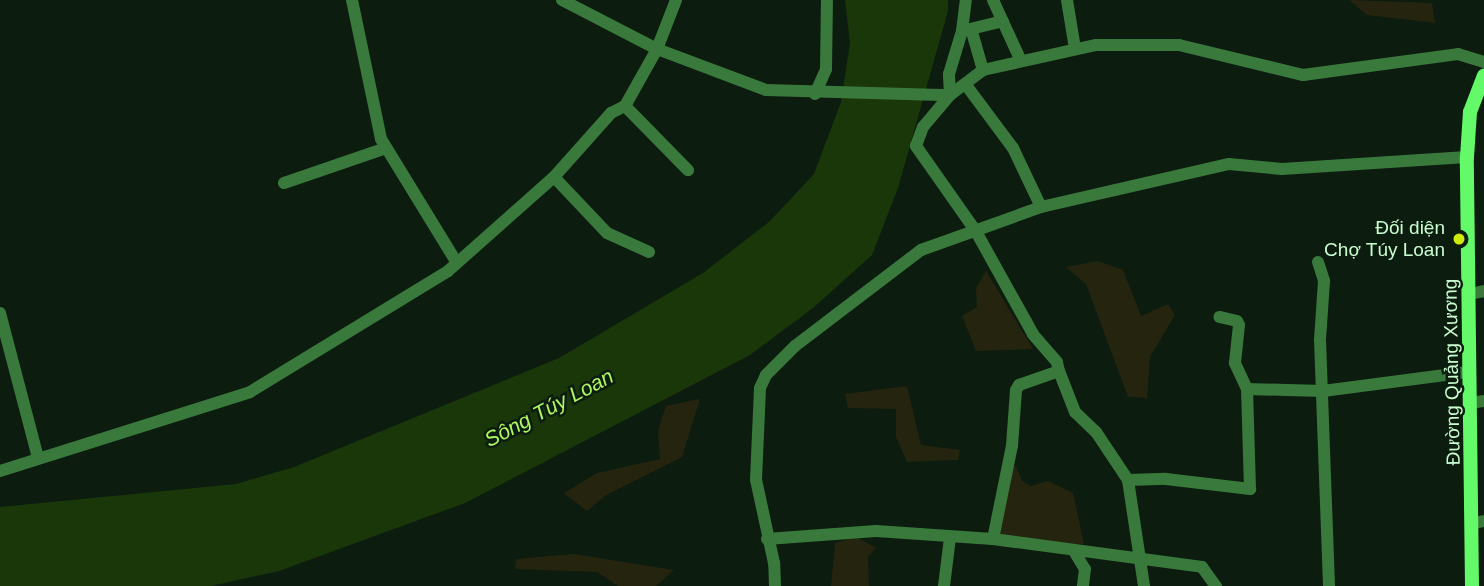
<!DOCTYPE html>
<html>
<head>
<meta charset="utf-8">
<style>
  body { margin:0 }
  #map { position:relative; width:1484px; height:586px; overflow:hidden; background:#0c1c0f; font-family:Helvetica,sans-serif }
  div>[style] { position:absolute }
  .green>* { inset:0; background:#25250f }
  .water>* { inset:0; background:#1a370a }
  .street>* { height:12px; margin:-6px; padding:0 6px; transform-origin:6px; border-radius:6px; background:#39793c }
  .secondary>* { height:14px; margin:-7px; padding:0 7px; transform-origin:7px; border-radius:7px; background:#64f969 }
  .dots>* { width:19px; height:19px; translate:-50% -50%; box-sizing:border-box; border:4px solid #0c1c0f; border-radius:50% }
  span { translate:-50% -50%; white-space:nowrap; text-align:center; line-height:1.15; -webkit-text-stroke:5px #0c1c0f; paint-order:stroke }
  .poi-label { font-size:19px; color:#c9fdcf }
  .right { translate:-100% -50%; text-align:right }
  .street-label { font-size:19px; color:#c9fdcf }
  .water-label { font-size:21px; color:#aef95b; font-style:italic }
</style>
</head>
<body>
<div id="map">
  <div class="green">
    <div style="clip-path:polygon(1349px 0,1432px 3px,1435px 23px,1367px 15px)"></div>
    <div style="clip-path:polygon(1098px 261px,1123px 270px,1141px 316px,1168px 304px,1175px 315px,1150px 357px,1147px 398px,1128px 397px,1086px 284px,1066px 267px)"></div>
    <div style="clip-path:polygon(986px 271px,1033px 349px,976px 351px,962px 316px,977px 307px,976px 288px)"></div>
    <div style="clip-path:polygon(907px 386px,921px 445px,960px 450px,958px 460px,907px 462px,896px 437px,896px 409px,848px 408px,845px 394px)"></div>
    <div style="clip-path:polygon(700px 399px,682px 457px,606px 495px,587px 511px,564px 493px,597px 473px,660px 459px,658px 431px,666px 406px)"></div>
    <div style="clip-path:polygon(1016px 466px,1022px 481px,1031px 486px,1048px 481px,1073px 493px,1084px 544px,1033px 544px,990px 533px,1004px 467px)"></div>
    <div style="clip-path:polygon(856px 537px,876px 548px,868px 557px,869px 586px,831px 586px,835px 543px)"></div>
    <div style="clip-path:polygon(574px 554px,642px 565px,674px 570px,656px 586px,618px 586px,597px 572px,515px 569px,516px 559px)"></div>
  </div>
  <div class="water">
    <div style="clip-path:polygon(845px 0,948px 0,948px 11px,898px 188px,872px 255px,813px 308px,750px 355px,465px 503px,279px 571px,211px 586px,0 586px,0 507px,236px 484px,294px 467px,559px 358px,703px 273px,769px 222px,814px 174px,841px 102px,850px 43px)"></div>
  </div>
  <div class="street">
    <div style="left:352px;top:0;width:142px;rotate:78.2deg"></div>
    <div style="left:381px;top:139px;width:145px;rotate:58.5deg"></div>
    <div style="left:562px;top:0;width:107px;rotate:27.3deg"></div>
    <div style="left:657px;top:49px;width:116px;rotate:20.6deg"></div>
    <div style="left:766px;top:90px;width:184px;rotate:1.6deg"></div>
    <div style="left:950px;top:95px;width:21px;rotate:-93deg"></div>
    <div style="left:949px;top:74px;width:45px;rotate:-73.2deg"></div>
    <div style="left:962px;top:31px;width:31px;rotate:-83deg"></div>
    <div style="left:993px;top:0;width:65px;rotate:65.4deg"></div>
    <div style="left:1067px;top:0;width:50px;rotate:80.7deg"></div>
    <div style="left:962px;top:31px;width:42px;rotate:-13.7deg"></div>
    <div style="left:972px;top:32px;width:40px;rotate:74deg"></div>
    <div style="left:966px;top:85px;width:79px;rotate:53.3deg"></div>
    <div style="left:1013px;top:148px;width:65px;rotate:64.6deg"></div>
    <div style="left:815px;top:94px;width:27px;rotate:-66deg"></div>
    <div style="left:826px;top:69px;width:69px;rotate:-89.2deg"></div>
    <div style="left:625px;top:106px;width:90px;rotate:45.5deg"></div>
    <div style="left:554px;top:177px;width:77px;rotate:46.6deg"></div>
    <div style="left:607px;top:233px;width:46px;rotate:24.3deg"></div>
    <div style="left:284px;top:183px;width:108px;rotate:-18.9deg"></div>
    <div style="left:1318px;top:262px;width:20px;rotate:72deg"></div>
    <div style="left:1324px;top:281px;width:59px;rotate:93.9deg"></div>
    <div style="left:1320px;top:340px;width:246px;rotate:87.9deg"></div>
    <div style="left:1470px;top:294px;width:14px;rotate:-12deg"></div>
    <div style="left:0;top:313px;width:150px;rotate:75.3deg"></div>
    <div style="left:1059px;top:371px;width:44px;rotate:68.7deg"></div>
    <div style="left:1075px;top:412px;width:29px;rotate:44deg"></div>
    <div style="left:1096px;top:432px;width:58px;rotate:56.3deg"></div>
    <div style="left:1247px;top:389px;width:76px;rotate:1.5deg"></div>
    <div style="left:1323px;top:391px;width:146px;rotate:-7.5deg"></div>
    <div style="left:1470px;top:403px;width:14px;rotate:-8deg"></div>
    <div style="left:0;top:471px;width:262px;rotate:-17.5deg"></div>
    <div style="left:250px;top:392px;width:232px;rotate:-31.4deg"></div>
    <div style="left:448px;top:271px;width:142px;rotate:-41.6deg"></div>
    <div style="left:554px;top:177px;width:86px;rotate:-48.3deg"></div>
    <div style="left:611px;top:113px;width:16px;rotate:-27deg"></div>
    <div style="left:625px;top:106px;width:65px;rotate:-60.7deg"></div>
    <div style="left:657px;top:49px;width:53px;rotate:-68.8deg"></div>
    <div style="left:1475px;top:523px;width:9px;rotate:-13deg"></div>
    <div style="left:767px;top:539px;width:109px;rotate:-4.2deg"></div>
    <div style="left:876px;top:531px;width:117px;rotate:3.9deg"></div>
    <div style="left:993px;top:539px;width:211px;rotate:7.6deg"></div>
    <div style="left:1202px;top:567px;width:24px;rotate:54deg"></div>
    <div style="left:993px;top:539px;width:95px;rotate:-78.5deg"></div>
    <div style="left:1012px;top:446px;width:56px;rotate:-85.9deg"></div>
    <div style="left:1016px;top:390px;width:6px;rotate:-59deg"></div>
    <div style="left:1019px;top:385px;width:42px;rotate:-19.3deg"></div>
    <div style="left:1059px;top:371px;width:9px;rotate:-103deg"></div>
    <div style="left:1057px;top:362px;width:37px;rotate:-131deg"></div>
    <div style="left:1033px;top:334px;width:119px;rotate:-119.1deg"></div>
    <div style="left:975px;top:230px;width:103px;rotate:-125.1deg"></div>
    <div style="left:916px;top:146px;width:20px;rotate:-70deg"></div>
    <div style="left:923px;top:127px;width:42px;rotate:-49.8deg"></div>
    <div style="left:950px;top:95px;width:41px;rotate:-37.1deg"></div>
    <div style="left:983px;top:70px;width:116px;rotate:-12.5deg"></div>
    <div style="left:1096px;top:45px;width:83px"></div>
    <div style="left:1179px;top:45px;width:128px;rotate:13.6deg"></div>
    <div style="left:1303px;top:75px;width:156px;rotate:-7.7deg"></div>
    <div style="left:1458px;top:54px;width:27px;rotate:17deg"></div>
    <div style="left:1074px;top:551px;width:21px;rotate:59deg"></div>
    <div style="left:1085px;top:569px;width:17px;rotate:97deg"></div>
    <div style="left:775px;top:586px;width:23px;rotate:-92deg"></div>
    <div style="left:774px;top:563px;width:85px;rotate:-102.2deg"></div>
    <div style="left:756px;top:480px;width:92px;rotate:-87.5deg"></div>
    <div style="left:760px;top:388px;width:14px;rotate:-65deg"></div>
    <div style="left:766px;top:375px;width:41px;rotate:-45deg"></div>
    <div style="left:795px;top:346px;width:158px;rotate:-37.3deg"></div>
    <div style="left:921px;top:250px;width:127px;rotate:-19.7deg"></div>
    <div style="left:1041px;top:207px;width:193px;rotate:-12.9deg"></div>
    <div style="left:1229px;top:164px;width:53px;rotate:5.4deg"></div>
    <div style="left:1282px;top:169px;width:185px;rotate:-3.7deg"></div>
    <div style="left:944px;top:586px;width:48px;rotate:-82.9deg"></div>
    <div style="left:1144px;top:586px;width:107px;rotate:-98.6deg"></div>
    <div style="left:1128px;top:480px;width:38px;rotate:-2deg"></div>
    <div style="left:1166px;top:479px;width:85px;rotate:6.8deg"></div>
    <div style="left:1250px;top:489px;width:100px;rotate:-91.7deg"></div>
    <div style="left:1247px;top:389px;width:29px;rotate:-115deg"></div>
    <div style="left:1235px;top:363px;width:38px;rotate:-84deg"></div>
    <div style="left:1239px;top:325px;width:4px;rotate:-117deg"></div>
    <div style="left:1237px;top:321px;width:18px;rotate:-167deg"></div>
  </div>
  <div class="secondary">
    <div style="left:1472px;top:586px;width:429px;rotate:-90.7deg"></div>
    <div style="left:1467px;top:157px;width:45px;rotate:-86.2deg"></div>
    <div style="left:1470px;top:112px;width:39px;rotate:-69deg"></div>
  </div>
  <div class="dots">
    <div style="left:1459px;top:239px;background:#cfe909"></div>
  </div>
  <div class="poi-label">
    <span class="right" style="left:1445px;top:239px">Đối diện<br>Chợ Túy Loan</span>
  </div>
  <div class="street-label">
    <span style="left:1452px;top:372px;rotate:-91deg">Đường Quảng Xương</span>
  </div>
  <div class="water-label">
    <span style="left:549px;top:408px;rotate:-28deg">Sông Túy Loan</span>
  </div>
</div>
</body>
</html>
